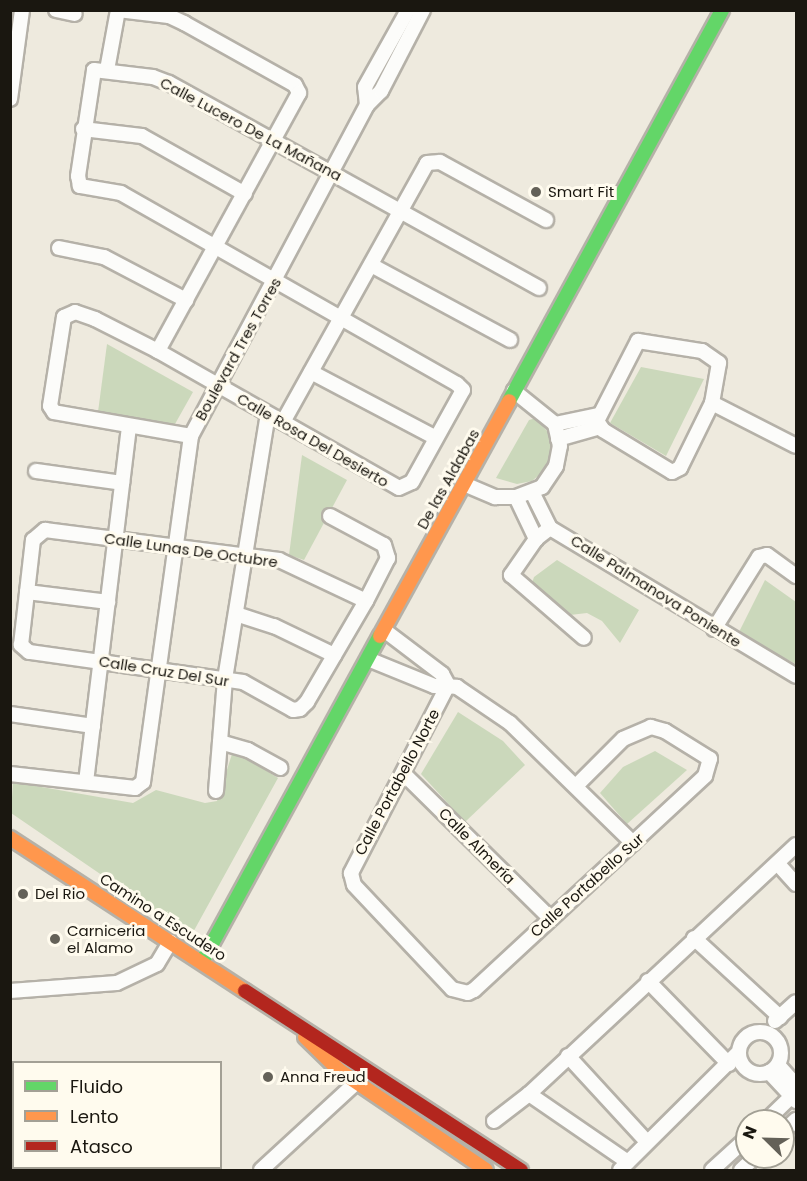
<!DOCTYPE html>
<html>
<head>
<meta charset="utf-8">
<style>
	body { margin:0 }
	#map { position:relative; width:807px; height:1181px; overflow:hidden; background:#eeeade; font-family:Poppins,sans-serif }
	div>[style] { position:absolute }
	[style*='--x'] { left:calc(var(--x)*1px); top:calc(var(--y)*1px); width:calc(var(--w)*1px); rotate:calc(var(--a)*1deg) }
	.green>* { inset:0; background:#cbd8bb }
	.roads { filter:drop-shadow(2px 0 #b5b1a8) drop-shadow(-2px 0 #b5b1a8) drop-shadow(0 2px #b5b1a8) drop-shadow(0 -2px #b5b1a8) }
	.street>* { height:14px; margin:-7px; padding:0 7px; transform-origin:7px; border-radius:7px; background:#fcfcfa }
	.street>.ring { margin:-7px; padding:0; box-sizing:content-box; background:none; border:14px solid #fcfcfa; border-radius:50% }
	.fast>* { height:14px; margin:-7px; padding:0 7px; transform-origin:7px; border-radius:7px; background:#63d668 }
	.slow>* { height:14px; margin:-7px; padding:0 7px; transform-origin:7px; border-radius:7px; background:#ff974d }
	.jam>* { height:14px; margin:-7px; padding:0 7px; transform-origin:7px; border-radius:7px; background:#b3261e }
	.dots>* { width:16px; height:16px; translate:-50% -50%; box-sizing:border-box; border:3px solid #fffbee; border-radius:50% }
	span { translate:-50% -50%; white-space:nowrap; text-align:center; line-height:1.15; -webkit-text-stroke:6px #fffbee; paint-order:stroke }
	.street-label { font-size:15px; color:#1a1710 }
	.poi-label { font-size:15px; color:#1a1710 }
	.left { translate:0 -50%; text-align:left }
	.frame { position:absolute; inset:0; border:12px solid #1a1710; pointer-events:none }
	.legend { position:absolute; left:12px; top:1061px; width:210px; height:108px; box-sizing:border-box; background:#fffbee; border:2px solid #a3a095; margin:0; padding:8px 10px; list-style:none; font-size:18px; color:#1a1710 }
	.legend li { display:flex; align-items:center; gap:12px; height:30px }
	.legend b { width:30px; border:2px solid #a3a095 }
	.north { position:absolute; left:735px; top:1109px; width:60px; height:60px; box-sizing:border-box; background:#fffbee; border:2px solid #a3a095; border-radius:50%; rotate:293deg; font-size:16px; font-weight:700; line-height:24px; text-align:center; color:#1a1710 }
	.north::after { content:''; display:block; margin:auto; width:21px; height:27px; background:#646158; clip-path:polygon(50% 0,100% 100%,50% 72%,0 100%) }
</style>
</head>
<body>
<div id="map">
	<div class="green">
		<i style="clip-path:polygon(107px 344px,193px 392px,175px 424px,98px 412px)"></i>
		<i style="clip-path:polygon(641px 367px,704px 379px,666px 456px,610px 423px)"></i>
		<i style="clip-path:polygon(536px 418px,552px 437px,551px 457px,546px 469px,532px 481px,517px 484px,496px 478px,529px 420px)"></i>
		<i style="clip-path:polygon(302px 455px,347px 480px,304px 560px,289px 555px)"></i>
		<i style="clip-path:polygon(557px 560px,639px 610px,620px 643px,602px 621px,587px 613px,570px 615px,532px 583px,534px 577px)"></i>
		<i style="clip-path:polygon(765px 580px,796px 602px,796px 664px,738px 634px)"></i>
		<i style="clip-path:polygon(458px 712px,503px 741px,525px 765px,465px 822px,421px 774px)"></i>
		<i style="clip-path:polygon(655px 751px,687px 770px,627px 824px,600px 793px,623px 767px)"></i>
		<i style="clip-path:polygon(232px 754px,245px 757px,278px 778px,191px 936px,11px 813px,13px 782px,133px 803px,156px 790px,205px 803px,217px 801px)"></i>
	</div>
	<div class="roads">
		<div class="street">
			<i style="--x:56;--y:10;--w:19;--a:12"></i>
			<i style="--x:118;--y:10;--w:51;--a:6.7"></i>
			<i style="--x:169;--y:16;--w:17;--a:25"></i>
			<i style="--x:184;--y:23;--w:127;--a:29.2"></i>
			<i style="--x:295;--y:85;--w:9;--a:63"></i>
			<i style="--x:299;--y:93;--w:294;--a:118.7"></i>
			<i style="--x:107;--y:70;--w:61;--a:-79.6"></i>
			<i style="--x:10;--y:99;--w:90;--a:-82.3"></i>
			<i style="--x:367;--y:105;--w:18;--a:-96"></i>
			<i style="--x:365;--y:87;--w:88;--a:-60.8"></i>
			<i style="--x:83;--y:129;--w:59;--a:6.8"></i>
			<i style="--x:142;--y:136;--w:118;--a:29.4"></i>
			<i style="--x:59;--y:248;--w:46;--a:11.3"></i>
			<i style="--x:104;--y:257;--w:93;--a:27.7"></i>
			<i style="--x:371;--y:265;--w:158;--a:28.3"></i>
			<i style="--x:638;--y:341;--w:65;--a:8.9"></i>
			<i style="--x:702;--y:351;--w:21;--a:35"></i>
			<i style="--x:719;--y:363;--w:41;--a:99.9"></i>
			<i style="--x:712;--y:403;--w:72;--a:116.2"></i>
			<i style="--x:680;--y:468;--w:9;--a:153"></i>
			<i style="--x:672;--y:472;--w:81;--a:-148.7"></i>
			<i style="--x:603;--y:430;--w:11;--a:-124"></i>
			<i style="--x:597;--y:421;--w:90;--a:-62.9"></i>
			<i style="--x:311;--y:372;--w:141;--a:27.8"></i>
			<i style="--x:712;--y:403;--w:94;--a:27.1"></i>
			<i style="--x:283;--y:422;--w:296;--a:-60.9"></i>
			<i style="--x:427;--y:163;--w:13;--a:-4"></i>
			<i style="--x:440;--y:162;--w:121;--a:28.7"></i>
			<i style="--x:555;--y:424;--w:45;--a:-11.6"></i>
			<i style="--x:191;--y:436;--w:139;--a:-170.1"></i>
			<i style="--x:54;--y:412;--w:7;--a:-124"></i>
			<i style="--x:50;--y:406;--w:90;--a:-81.1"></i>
			<i style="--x:64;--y:317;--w:12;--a:-24"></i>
			<i style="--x:75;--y:312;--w:21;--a:19"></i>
			<i style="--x:95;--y:319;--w:71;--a:26.9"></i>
			<i style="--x:158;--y:351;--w:277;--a:29.6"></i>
			<i style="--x:399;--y:488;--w:14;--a:-25"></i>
			<i style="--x:412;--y:482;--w:105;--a:-61"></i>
			<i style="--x:463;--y:390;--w:8;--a:-135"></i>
			<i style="--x:457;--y:384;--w:386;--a:-150.4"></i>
			<i style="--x:121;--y:193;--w:42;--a:-170.3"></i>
			<i style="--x:80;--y:186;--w:10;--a:-101"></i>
			<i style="--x:78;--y:176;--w:107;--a:-81.4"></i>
			<i style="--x:94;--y:70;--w:59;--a:6.8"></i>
			<i style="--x:153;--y:77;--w:17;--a:21"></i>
			<i style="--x:169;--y:83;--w:423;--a:29"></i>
			<i style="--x:558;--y:439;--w:44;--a:-15.9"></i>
			<i style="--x:36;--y:471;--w:87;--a:7.9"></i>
			<i style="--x:464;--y:484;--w:34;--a:23"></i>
			<i style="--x:495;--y:497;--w:21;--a:0"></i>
			<i style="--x:516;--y:497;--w:28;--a:-21"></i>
			<i style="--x:542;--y:487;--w:25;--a:-56"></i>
			<i style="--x:556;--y:466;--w:20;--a:-79"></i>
			<i style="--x:560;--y:446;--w:23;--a:-103"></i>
			<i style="--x:555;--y:424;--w:53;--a:-141.2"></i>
			<i style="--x:532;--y:492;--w:40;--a:63.4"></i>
			<i style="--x:550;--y:528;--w:287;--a:31"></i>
			<i style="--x:516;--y:497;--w:47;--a:64.5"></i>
			<i style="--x:330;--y:516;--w:61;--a:28.2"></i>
			<i style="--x:384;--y:545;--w:14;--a:73"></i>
			<i style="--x:388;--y:558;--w:48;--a:117.1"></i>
			<i style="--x:366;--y:601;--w:117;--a:120.3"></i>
			<i style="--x:307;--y:702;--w:10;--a:135"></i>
			<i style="--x:300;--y:709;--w:7;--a:172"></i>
			<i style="--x:293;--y:710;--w:57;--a:-150.8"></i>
			<i style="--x:243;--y:682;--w:216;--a:-172"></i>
			<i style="--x:29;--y:652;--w:11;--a:-139"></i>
			<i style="--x:21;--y:645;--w:106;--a:-83.5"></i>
			<i style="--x:33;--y:540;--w:16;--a:-40"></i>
			<i style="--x:45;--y:530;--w:236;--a:7.3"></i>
			<i style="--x:279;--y:560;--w:96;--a:25.2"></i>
			<i style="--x:550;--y:528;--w:18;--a:142"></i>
			<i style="--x:536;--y:539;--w:44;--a:124.8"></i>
			<i style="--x:511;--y:575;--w:96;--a:40.8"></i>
			<i style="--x:27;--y:592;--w:82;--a:7"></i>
			<i style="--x:236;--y:614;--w:40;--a:18"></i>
			<i style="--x:274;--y:626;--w:67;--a:25.8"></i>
			<i style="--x:714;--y:629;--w:85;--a:-58"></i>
			<i style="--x:759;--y:557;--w:8;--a:-14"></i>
			<i style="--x:767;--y:555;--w:36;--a:36"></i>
			<i style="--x:384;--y:630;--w:73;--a:37.2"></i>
			<i style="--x:442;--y:674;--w:13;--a:61"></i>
			<i style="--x:368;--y:659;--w:71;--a:22.2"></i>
			<i style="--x:434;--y:686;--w:23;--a:2"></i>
			<i style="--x:457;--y:687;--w:64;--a:34.2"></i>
			<i style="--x:510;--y:723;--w:172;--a:44.3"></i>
			<i style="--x:448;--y:685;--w:212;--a:117.3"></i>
			<i style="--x:351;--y:873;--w:12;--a:76"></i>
			<i style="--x:354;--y:885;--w:143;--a:46.7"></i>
			<i style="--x:452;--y:989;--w:16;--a:14"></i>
			<i style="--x:468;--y:993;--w:7;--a:-27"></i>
			<i style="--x:474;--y:990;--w:315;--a:-42.8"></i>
			<i style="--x:705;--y:776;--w:18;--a:-74"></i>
			<i style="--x:710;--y:759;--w:53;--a:-148.1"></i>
			<i style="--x:665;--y:731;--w:15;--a:-164"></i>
			<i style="--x:651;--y:727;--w:30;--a:157"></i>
			<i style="--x:623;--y:739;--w:66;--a:135"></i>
			<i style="--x:10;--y:714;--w:84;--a:8.2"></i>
			<i style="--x:220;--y:742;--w:29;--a:16"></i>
			<i style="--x:248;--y:750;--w:37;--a:29"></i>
			<i style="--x:10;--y:774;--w:126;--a:6.4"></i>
			<i style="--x:135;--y:788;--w:10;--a:-37"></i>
			<i style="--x:143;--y:782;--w:349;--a:-82.1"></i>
			<i style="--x:191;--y:436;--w:375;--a:-62"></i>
			<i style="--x:367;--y:105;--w:20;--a:-45"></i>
			<i style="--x:381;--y:91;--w:91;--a:-62.6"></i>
			<i style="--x:405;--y:775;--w:204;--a:44.6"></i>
			<i style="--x:86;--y:782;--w:358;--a:-83.1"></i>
			<i style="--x:216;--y:791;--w:112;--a:-85.4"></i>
			<i style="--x:225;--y:679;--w:268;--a:-80.8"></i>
			<i style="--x:778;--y:864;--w:27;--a:48"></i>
			<i style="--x:694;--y:938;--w:117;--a:42.6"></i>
			<i style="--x:648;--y:981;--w:116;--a:45.7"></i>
			<i style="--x:10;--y:991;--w:107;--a:-4.3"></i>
			<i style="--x:117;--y:983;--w:44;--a:-25.4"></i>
			<i style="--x:157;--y:964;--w:26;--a:-59"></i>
			<i style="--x:775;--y:1021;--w:28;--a:-42"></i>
			<i class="ring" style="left:739px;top:1032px;width:28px;height:28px"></i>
			<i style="--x:568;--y:1056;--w:117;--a:47.4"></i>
			<i style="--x:778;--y:1065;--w:27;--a:48"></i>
			<i style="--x:769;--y:1072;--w:40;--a:47"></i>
			<i style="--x:529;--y:1094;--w:120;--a:34.5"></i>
			<i style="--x:494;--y:1121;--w:44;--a:-37.6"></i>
			<i style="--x:529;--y:1094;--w:365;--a:-43"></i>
			<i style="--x:766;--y:1121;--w:42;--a:-44"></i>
			<i style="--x:783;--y:1132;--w:18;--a:-43"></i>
			<i style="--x:261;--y:1170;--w:137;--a:-42.6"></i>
			<i style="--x:620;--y:1170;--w:165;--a:-44.8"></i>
			<i style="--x:712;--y:1170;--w:47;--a:-42.4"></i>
			<i style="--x:741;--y:1170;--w:19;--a:-43"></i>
		</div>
		<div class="fast">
			<i style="--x:509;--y:401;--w:445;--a:-61.4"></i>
			<i style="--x:202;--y:962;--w:371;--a:-61.4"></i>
		</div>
		<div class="slow">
			<i style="--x:380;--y:636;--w:268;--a:-61.2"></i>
			<i style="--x:10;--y:838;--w:280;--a:33.1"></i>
			<i style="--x:305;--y:1037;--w:49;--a:44.2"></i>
			<i style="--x:340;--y:1071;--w:176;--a:34.1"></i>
		</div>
		<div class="jam">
			<i style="--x:245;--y:991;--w:329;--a:33"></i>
		</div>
	</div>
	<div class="dots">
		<i style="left:536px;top:192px;background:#646158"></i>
		<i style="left:23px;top:894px;background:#646158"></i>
		<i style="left:55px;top:939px;background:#646158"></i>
		<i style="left:268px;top:1077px;background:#646158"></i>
	</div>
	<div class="street-label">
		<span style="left:251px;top:129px;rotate:28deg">Calle Lucero De La Mañana</span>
		<span style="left:238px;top:349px;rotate:-61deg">Boulevard Tres Torres</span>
		<span style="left:313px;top:440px;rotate:30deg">Calle Rosa Del Desierto</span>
		<span style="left:448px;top:479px;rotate:-61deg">De las Aldabas</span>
		<span style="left:191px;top:550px;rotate:8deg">Calle Lunas De Octubre</span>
		<span style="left:656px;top:591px;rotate:32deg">Calle Palmanova Poniente</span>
		<span style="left:164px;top:671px;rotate:9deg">Calle Cruz Del Sur</span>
		<span style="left:397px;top:782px;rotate:-62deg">Calle Portabello Norte</span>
		<span style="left:477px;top:846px;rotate:45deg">Calle Almería</span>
		<span style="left:587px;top:885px;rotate:-42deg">Calle Portabello Sur</span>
		<span style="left:163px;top:917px;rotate:33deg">Camino a Escudero</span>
	</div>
	<div class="poi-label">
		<span class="left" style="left:548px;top:192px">Smart Fit</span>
		<span class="left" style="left:35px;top:894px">Del Rio</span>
		<span class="left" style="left:67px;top:939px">Carniceria<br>el Alamo</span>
		<span class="left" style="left:280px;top:1077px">Anna Freud</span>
	</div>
	<div class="frame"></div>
	<ul class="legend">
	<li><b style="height:8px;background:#63d668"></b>Fluido</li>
	<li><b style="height:8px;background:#ff974d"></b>Lento</li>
	<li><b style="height:8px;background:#b3261e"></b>Atasco</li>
	</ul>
	<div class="north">N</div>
</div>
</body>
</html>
